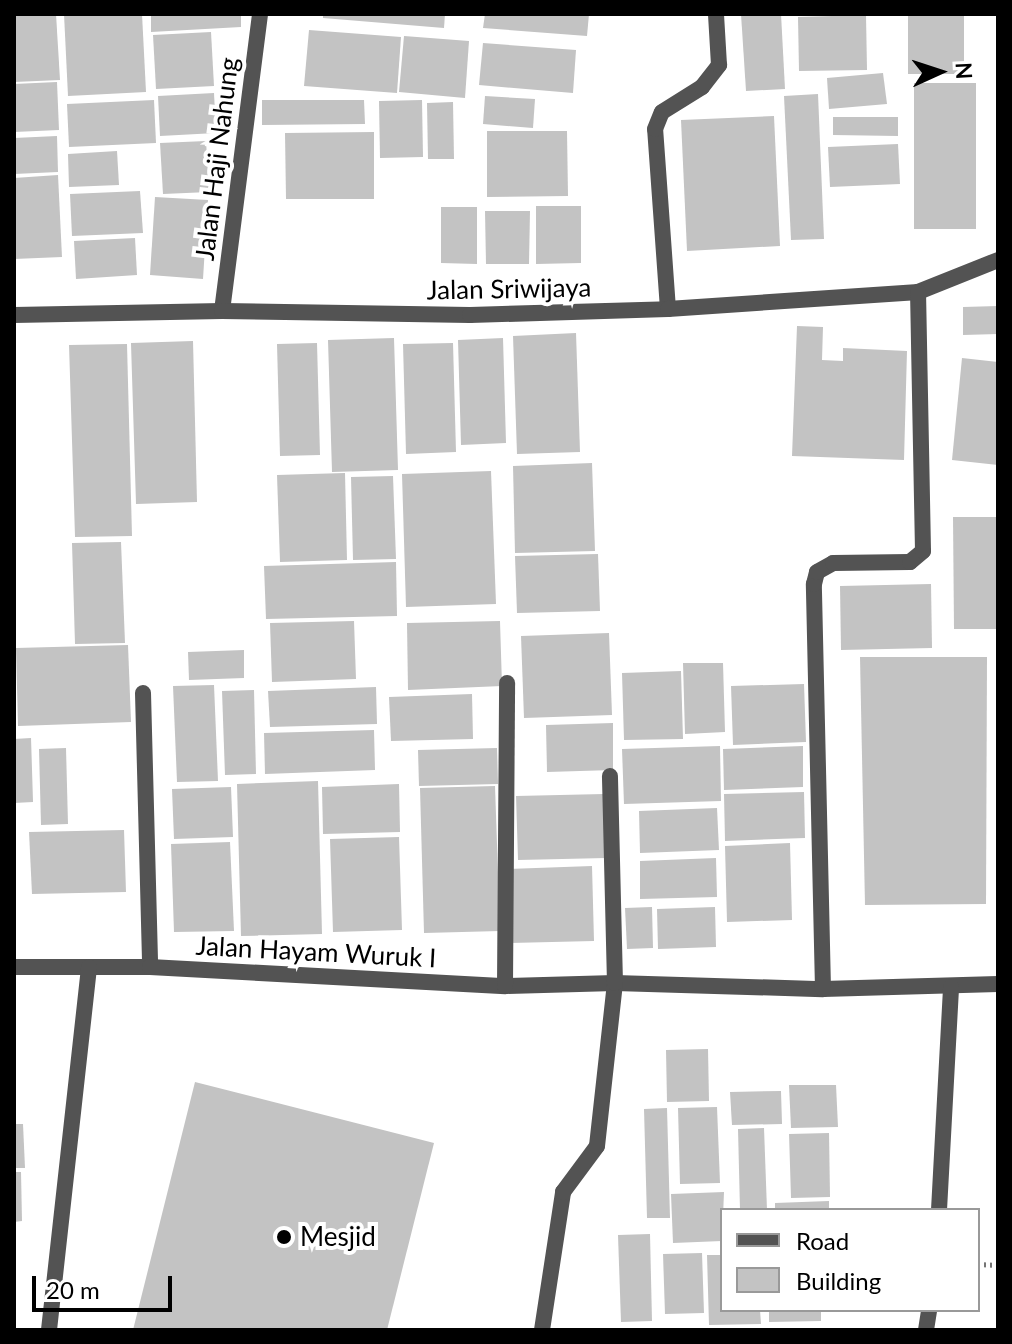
<!DOCTYPE html>
<html>
<head>
<meta charset="utf-8">
<style>
	body { margin:0 }
	#map { position:relative; width:1012px; height:1344px; overflow:hidden; background:#fff; font-family:Lato,sans-serif }
	div>[style] { position:absolute }
	[style*='--x'] { left:calc(var(--x)*1px); top:calc(var(--y)*1px); width:calc(var(--w)*1px); rotate:calc(var(--a)*1deg) }
	.building>* { inset:0; background:#c3c3c3 }
	.path>* { height:5px; margin-top:-2.5px; transform-origin:0; background:repeating-linear-gradient(90deg,#757575 0 2px,transparent 0 6px) }
	.street>* { height:16px; margin:-8px; padding:0 8px; transform-origin:8px; border-radius:8px; background:#535353 }
	.dots>* { width:22px; height:22px; translate:-50% -50%; box-sizing:border-box; border:4px solid #fff; border-radius:50% }
	span { translate:-50% -50%; white-space:nowrap; text-align:center; line-height:1.15; -webkit-text-stroke:8px #fff; paint-order:stroke }
	.street-label { font-size:26px; color:#000 }
	.poi-label { font-size:26px; color:#000 }
	.left { translate:0 -50%; text-align:left }
	.frame { position:absolute; inset:0; border:16px solid #000; pointer-events:none }
	.legend { position:absolute; left:720px; top:1208px; width:260px; height:104px; box-sizing:border-box; background:#fff; border:2px solid #999; margin:0; padding:10px 14px; list-style:none; font-size:24px; color:#000 }
	.legend li { display:flex; align-items:center; gap:16px; height:40px }
	.legend b { width:40px; border:2px solid #999 }
	.north { position:absolute; left:900px; top:32px; width:80px; height:80px; -webkit-text-stroke:6px #fff; paint-order:stroke; rotate:87deg; font-size:22px; font-weight:700; line-height:32px; text-align:center; color:#000 }
	.north::after { content:''; display:block; margin:auto; width:28px; height:36px; background:#000; clip-path:polygon(50% 0,100% 100%,50% 72%,0 100%) }
	.scale { position:absolute; left:32px; top:1276px; width:140px; height:36px; box-sizing:border-box; border:4px solid #000; border-top:0; padding-left:10px; font-size:24px; line-height:28px; white-space:nowrap; color:#000; -webkit-text-stroke:6px #fff; paint-order:stroke }
</style>
</head>
<body>
<div id="map">
	<div class="building">
		<i style="clip-path:polygon(14px 14px,56px 14px,60px 80px,14px 82px)"></i>
		<i style="clip-path:polygon(64px 14px,142px 14px,146px 92px,68px 96px)"></i>
		<i style="clip-path:polygon(151px 14px,241px 14px,241px 27px,151px 32px)"></i>
		<i style="clip-path:polygon(323px 14px,445px 14px,444px 28px,323px 18px)"></i>
		<i style="clip-path:polygon(485px 14px,589px 14px,587px 36px,483px 28px)"></i>
		<i style="clip-path:polygon(741px 14px,781px 14px,785px 89px,746px 91px)"></i>
		<i style="clip-path:polygon(908px 14px,964px 14px,964px 74px,908px 74px)"></i>
		<i style="clip-path:polygon(866px 15px,867px 70px,799px 71px,798px 17px)"></i>
		<i style="clip-path:polygon(309px 30px,401px 37px,397px 93px,304px 86px)"></i>
		<i style="clip-path:polygon(211px 32px,214px 86px,156px 89px,153px 35px)"></i>
		<i style="clip-path:polygon(404px 36px,469px 41px,465px 98px,399px 92px)"></i>
		<i style="clip-path:polygon(483px 43px,576px 50px,573px 93px,479px 85px)"></i>
		<i style="clip-path:polygon(883px 73px,887px 104px,829px 109px,827px 78px)"></i>
		<i style="clip-path:polygon(57px 82px,59px 130px,14px 132px,14px 84px)"></i>
		<i style="clip-path:polygon(914px 83px,976px 83px,976px 229px,914px 229px)"></i>
		<i style="clip-path:polygon(214px 93px,216px 133px,160px 136px,158px 96px)"></i>
		<i style="clip-path:polygon(818px 94px,824px 239px,791px 240px,784px 96px)"></i>
		<i style="clip-path:polygon(485px 96px,535px 99px,533px 128px,483px 124px)"></i>
		<i style="clip-path:polygon(154px 100px,156px 143px,69px 147px,67px 104px)"></i>
		<i style="clip-path:polygon(262px 100px,364px 100px,365px 124px,262px 125px)"></i>
		<i style="clip-path:polygon(422px 100px,423px 157px,380px 158px,379px 101px)"></i>
		<i style="clip-path:polygon(453px 102px,454px 159px,428px 159px,427px 103px)"></i>
		<i style="clip-path:polygon(774px 116px,780px 246px,687px 251px,681px 120px)"></i>
		<i style="clip-path:polygon(833px 117px,898px 117px,898px 136px,833px 135px)"></i>
		<i style="clip-path:polygon(487px 131px,567px 131px,568px 196px,487px 197px)"></i>
		<i style="clip-path:polygon(374px 132px,374px 199px,286px 199px,285px 133px)"></i>
		<i style="clip-path:polygon(57px 136px,58px 172px,14px 174px,14px 138px)"></i>
		<i style="clip-path:polygon(206px 141px,209px 192px,163px 194px,160px 143px)"></i>
		<i style="clip-path:polygon(898px 144px,900px 184px,830px 187px,828px 147px)"></i>
		<i style="clip-path:polygon(117px 151px,119px 185px,69px 187px,68px 154px)"></i>
		<i style="clip-path:polygon(58px 175px,62px 257px,14px 259px,14px 178px)"></i>
		<i style="clip-path:polygon(140px 191px,143px 233px,72px 236px,70px 194px)"></i>
		<i style="clip-path:polygon(155px 197px,208px 200px,203px 279px,150px 275px)"></i>
		<i style="clip-path:polygon(536px 206px,581px 206px,581px 263px,536px 264px)"></i>
		<i style="clip-path:polygon(441px 207px,477px 207px,477px 264px,441px 263px)"></i>
		<i style="clip-path:polygon(485px 211px,530px 211px,529px 264px,486px 264px)"></i>
		<i style="clip-path:polygon(135px 238px,137px 275px,76px 279px,74px 241px)"></i>
		<i style="clip-path:polygon(998px 306px,998px 334px,963px 335px,963px 307px)"></i>
		<i style="clip-path:polygon(797px 326px,823px 327px,822px 360px,843px 361px,843px 348px,907px 351px,904px 460px,792px 456px)"></i>
		<i style="clip-path:polygon(576px 333px,580px 452px,517px 454px,513px 336px)"></i>
		<i style="clip-path:polygon(394px 338px,398px 470px,332px 472px,328px 340px)"></i>
		<i style="clip-path:polygon(503px 338px,506px 443px,461px 445px,458px 340px)"></i>
		<i style="clip-path:polygon(193px 341px,197px 502px,136px 504px,131px 343px)"></i>
		<i style="clip-path:polygon(317px 343px,320px 455px,280px 456px,277px 344px)"></i>
		<i style="clip-path:polygon(453px 343px,456px 452px,406px 454px,403px 344px)"></i>
		<i style="clip-path:polygon(127px 344px,132px 536px,75px 537px,69px 345px)"></i>
		<i style="clip-path:polygon(962px 358px,998px 362px,998px 465px,952px 460px)"></i>
		<i style="clip-path:polygon(592px 463px,595px 551px,515px 553px,513px 466px)"></i>
		<i style="clip-path:polygon(491px 471px,496px 604px,406px 607px,402px 474px)"></i>
		<i style="clip-path:polygon(345px 473px,347px 560px,280px 562px,277px 475px)"></i>
		<i style="clip-path:polygon(393px 476px,396px 559px,353px 560px,351px 477px)"></i>
		<i style="clip-path:polygon(953px 517px,998px 517px,998px 629px,954px 629px)"></i>
		<i style="clip-path:polygon(121px 542px,125px 643px,75px 644px,72px 543px)"></i>
		<i style="clip-path:polygon(598px 554px,600px 611px,517px 613px,515px 556px)"></i>
		<i style="clip-path:polygon(396px 562px,397px 616px,266px 619px,264px 566px)"></i>
		<i style="clip-path:polygon(931px 584px,932px 648px,841px 650px,840px 586px)"></i>
		<i style="clip-path:polygon(354px 621px,356px 679px,272px 682px,270px 623px)"></i>
		<i style="clip-path:polygon(500px 621px,502px 686px,408px 690px,407px 623px)"></i>
		<i style="clip-path:polygon(609px 633px,612px 715px,524px 718px,521px 636px)"></i>
		<i style="clip-path:polygon(128px 645px,131px 722px,18px 726px,16px 648px)"></i>
		<i style="clip-path:polygon(244px 650px,244px 678px,189px 680px,188px 652px)"></i>
		<i style="clip-path:polygon(860px 657px,987px 657px,986px 904px,865px 905px)"></i>
		<i style="clip-path:polygon(683px 663px,723px 663px,725px 732px,685px 734px)"></i>
		<i style="clip-path:polygon(681px 671px,683px 739px,624px 740px,622px 673px)"></i>
		<i style="clip-path:polygon(804px 684px,806px 742px,733px 745px,731px 686px)"></i>
		<i style="clip-path:polygon(214px 685px,218px 781px,177px 782px,173px 686px)"></i>
		<i style="clip-path:polygon(376px 687px,377px 724px,270px 727px,268px 691px)"></i>
		<i style="clip-path:polygon(254px 690px,256px 774px,225px 775px,222px 691px)"></i>
		<i style="clip-path:polygon(472px 694px,473px 739px,391px 741px,389px 697px)"></i>
		<i style="clip-path:polygon(613px 723px,613px 770px,547px 772px,546px 725px)"></i>
		<i style="clip-path:polygon(374px 730px,375px 770px,265px 774px,264px 733px)"></i>
		<i style="clip-path:polygon(31px 738px,33px 802px,14px 803px,14px 739px)"></i>
		<i style="clip-path:polygon(720px 746px,721px 801px,624px 804px,622px 749px)"></i>
		<i style="clip-path:polygon(803px 746px,803px 787px,724px 790px,723px 749px)"></i>
		<i style="clip-path:polygon(66px 748px,68px 824px,41px 825px,39px 749px)"></i>
		<i style="clip-path:polygon(497px 748px,498px 784px,419px 786px,418px 750px)"></i>
		<i style="clip-path:polygon(318px 781px,322px 934px,241px 936px,237px 784px)"></i>
		<i style="clip-path:polygon(399px 784px,400px 832px,323px 834px,322px 787px)"></i>
		<i style="clip-path:polygon(495px 786px,500px 931px,424px 933px,420px 788px)"></i>
		<i style="clip-path:polygon(231px 787px,233px 837px,174px 839px,172px 789px)"></i>
		<i style="clip-path:polygon(804px 792px,805px 838px,725px 841px,724px 794px)"></i>
		<i style="clip-path:polygon(604px 794px,606px 858px,518px 860px,516px 796px)"></i>
		<i style="clip-path:polygon(717px 808px,719px 850px,640px 853px,639px 811px)"></i>
		<i style="clip-path:polygon(124px 830px,126px 892px,32px 894px,29px 832px)"></i>
		<i style="clip-path:polygon(399px 837px,402px 930px,333px 932px,330px 839px)"></i>
		<i style="clip-path:polygon(230px 842px,234px 931px,174px 932px,171px 844px)"></i>
		<i style="clip-path:polygon(790px 843px,792px 920px,727px 922px,725px 846px)"></i>
		<i style="clip-path:polygon(716px 858px,717px 897px,640px 899px,640px 861px)"></i>
		<i style="clip-path:polygon(592px 866px,594px 941px,510px 943px,507px 869px)"></i>
		<i style="clip-path:polygon(652px 907px,653px 948px,627px 949px,625px 908px)"></i>
		<i style="clip-path:polygon(715px 907px,716px 947px,658px 949px,657px 909px)"></i>
		<i style="clip-path:polygon(708px 1049px,709px 1101px,667px 1102px,666px 1050px)"></i>
		<i style="clip-path:polygon(195px 1082px,434px 1143px,387px 1330px,133px 1330px)"></i>
		<i style="clip-path:polygon(789px 1085px,836px 1085px,838px 1127px,791px 1128px)"></i>
		<i style="clip-path:polygon(781px 1091px,782px 1124px,732px 1125px,730px 1092px)"></i>
		<i style="clip-path:polygon(717px 1107px,720px 1183px,680px 1184px,678px 1108px)"></i>
		<i style="clip-path:polygon(667px 1108px,670px 1218px,647px 1218px,644px 1109px)"></i>
		<i style="clip-path:polygon(14px 1124px,23px 1124px,25px 1168px,14px 1168px)"></i>
		<i style="clip-path:polygon(764px 1128px,767px 1210px,740px 1210px,738px 1129px)"></i>
		<i style="clip-path:polygon(829px 1133px,830px 1197px,791px 1198px,789px 1134px)"></i>
		<i style="clip-path:polygon(14px 1172px,21px 1172px,22px 1221px,14px 1222px)"></i>
		<i style="clip-path:polygon(724px 1192px,722px 1241px,673px 1243px,671px 1194px)"></i>
		<i style="clip-path:polygon(829px 1201px,829px 1210px,775px 1210px,775px 1203px)"></i>
		<i style="clip-path:polygon(650px 1234px,652px 1321px,621px 1322px,618px 1235px)"></i>
		<i style="clip-path:polygon(702px 1253px,704px 1313px,665px 1314px,663px 1254px)"></i>
		<i style="clip-path:polygon(707px 1255px,722px 1255px,722px 1310px,760px 1310px,761px 1324px,709px 1325px)"></i>
		<i style="clip-path:polygon(769px 1310px,821px 1310px,821px 1321px,769px 1322px)"></i>
	</div>
	<div class="path">
		<i style="--x:978;--y:1264;--w:20;--a:3"></i>
	</div>
	<div class="street">
		<i style="--x:668;--y:309;--w:180;--a:-94.1"></i>
		<i style="--x:655;--y:129;--w:18;--a:-68"></i>
		<i style="--x:662;--y:112;--w:47;--a:-32"></i>
		<i style="--x:702;--y:87;--w:28;--a:-52"></i>
		<i style="--x:719;--y:65;--w:51;--a:-93.4"></i>
		<i style="--x:222;--y:311;--w:299;--a:-82.7"></i>
		<i style="--x:14;--y:315;--w:208;--a:-1.1"></i>
		<i style="--x:222;--y:311;--w:248;--a:0.9"></i>
		<i style="--x:470;--y:315;--w:198;--a:-1.7"></i>
		<i style="--x:668;--y:309;--w:251;--a:-3.9"></i>
		<i style="--x:918;--y:292;--w:86;--a:-21.8"></i>
		<i style="--x:143;--y:693;--w:274;--a:88.5"></i>
		<i style="--x:14;--y:967;--w:136;--a:0"></i>
		<i style="--x:150;--y:967;--w:356;--a:3.1"></i>
		<i style="--x:505;--y:986;--w:110;--a:-1.6"></i>
		<i style="--x:615;--y:983;--w:208;--a:1.7"></i>
		<i style="--x:823;--y:989;--w:175;--a:-1.6"></i>
		<i style="--x:505;--y:986;--w:303;--a:-89.6"></i>
		<i style="--x:823;--y:989;--w:405;--a:-91.3"></i>
		<i style="--x:814;--y:584;--w:12;--a:-76"></i>
		<i style="--x:817;--y:572;--w:18;--a:-29"></i>
		<i style="--x:833;--y:563;--w:77;--a:-0.7"></i>
		<i style="--x:910;--y:562;--w:17;--a:-40"></i>
		<i style="--x:923;--y:551;--w:259;--a:-91.1"></i>
		<i style="--x:939;--y:1210;--w:223;--a:-86.9"></i>
		<i style="--x:49;--y:1330;--w:365;--a:-83.7"></i>
		<i style="--x:542;--y:1330;--w:140;--a:-81.3"></i>
		<i style="--x:563;--y:1192;--w:57;--a:-53.5"></i>
		<i style="--x:597;--y:1146;--w:164;--a:-83.7"></i>
		<i style="--x:615;--y:983;--w:207;--a:-91.4"></i>
		<i style="--x:926;--y:1330;--w:20;--a:-81"></i>
	</div>
	<div class="dots">
		<i style="left:284px;top:1237px;background:#000"></i>
	</div>
	<div class="street-label">
		<span style="left:217px;top:159px;rotate:-83deg">Jalan Haji Nahung</span>
		<span style="left:509px;top:289px;rotate:-1deg">Jalan Sriwijaya</span>
		<span style="left:316px;top:952px;rotate:3deg">Jalan Hayam Wuruk I</span>
	</div>
	<div class="poi-label">
		<span class="left" style="left:300px;top:1237px">Mesjid</span>
	</div>
	<div class="frame"></div>
	<ul class="legend">
	<li><b style="height:10px;background:#535353"></b>Road</li>
	<li><b style="height:22px;background:#c3c3c3"></b>Building</li>
	</ul>
	<div class="north">N</div>
	<div class="scale">20 m</div>
</div>
</body>
</html>
